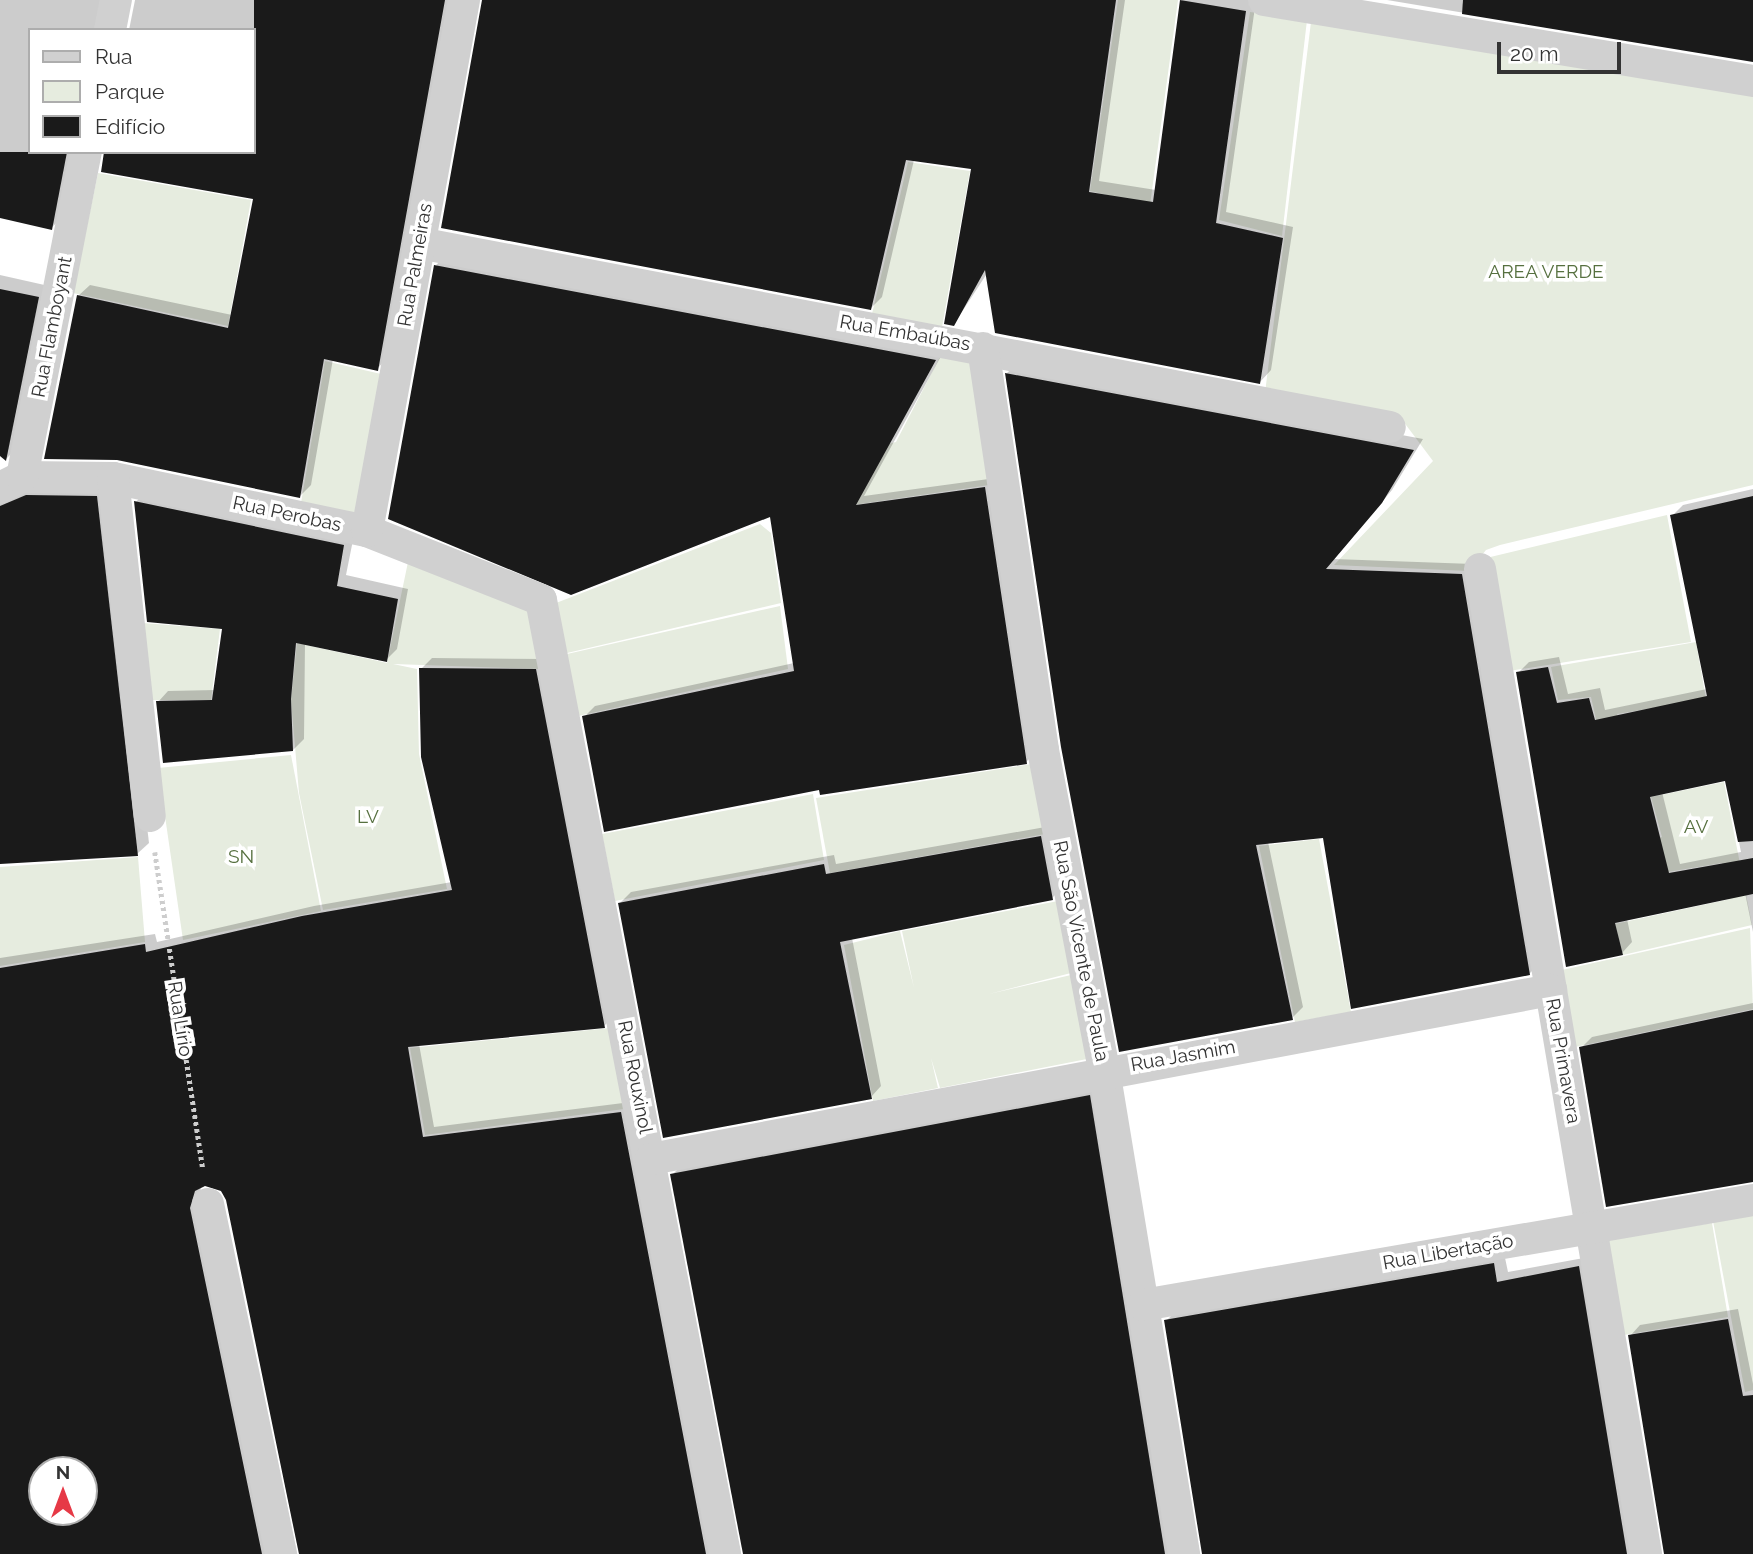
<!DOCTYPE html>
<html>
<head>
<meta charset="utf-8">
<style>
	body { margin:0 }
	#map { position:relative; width:1753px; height:1554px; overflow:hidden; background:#fff; font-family:Raleway,sans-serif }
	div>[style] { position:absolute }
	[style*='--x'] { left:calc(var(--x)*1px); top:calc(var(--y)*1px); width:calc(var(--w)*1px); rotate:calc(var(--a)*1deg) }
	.green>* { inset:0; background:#e6ecdf }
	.shadow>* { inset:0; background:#0003 }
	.building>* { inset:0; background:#1a1a1a }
	.path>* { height:4.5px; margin-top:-2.25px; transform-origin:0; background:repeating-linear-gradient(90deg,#cdcdcd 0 3.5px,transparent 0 7px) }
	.street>* { height:32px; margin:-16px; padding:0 16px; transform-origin:16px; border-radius:16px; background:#d0d0d0 }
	span { translate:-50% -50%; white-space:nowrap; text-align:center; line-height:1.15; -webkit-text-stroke:7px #fff; paint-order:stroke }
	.street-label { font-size:19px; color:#333 }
	.park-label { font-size:19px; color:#56703f }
	.legend { position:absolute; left:28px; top:28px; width:228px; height:126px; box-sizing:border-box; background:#fff; border:2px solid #adadad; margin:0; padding:9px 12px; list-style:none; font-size:21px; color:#333 }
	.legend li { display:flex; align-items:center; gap:14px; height:35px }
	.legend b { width:35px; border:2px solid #adadad }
	.north { position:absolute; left:28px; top:1456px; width:70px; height:70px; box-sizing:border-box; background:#fff; border:2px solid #adadad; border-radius:50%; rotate:0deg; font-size:19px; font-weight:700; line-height:28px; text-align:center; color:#333 }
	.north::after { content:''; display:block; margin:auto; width:24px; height:32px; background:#e63946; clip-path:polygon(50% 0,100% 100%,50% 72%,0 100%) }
	.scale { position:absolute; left:1497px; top:42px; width:124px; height:32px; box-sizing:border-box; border:4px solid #333; border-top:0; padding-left:9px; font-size:21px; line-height:24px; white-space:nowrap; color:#333; -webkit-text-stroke:5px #fff; paint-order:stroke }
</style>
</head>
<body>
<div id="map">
	<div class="green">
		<i style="clip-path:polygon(1118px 0,1178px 0,1150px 205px,1090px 191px)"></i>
		<i style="clip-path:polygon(1250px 12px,1307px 20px,1282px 236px,1219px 220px)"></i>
		<i style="clip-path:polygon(1311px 22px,1753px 96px,1753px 485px,1500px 545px,1486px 550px,1469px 571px,1334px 565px,1433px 461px,1403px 421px,1265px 393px)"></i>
		<i style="clip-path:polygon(908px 162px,970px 171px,942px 327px,872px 314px)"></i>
		<i style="clip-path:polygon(98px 173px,251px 200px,228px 326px,73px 293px)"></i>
		<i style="clip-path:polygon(941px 355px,970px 360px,989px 485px,764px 518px,756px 477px,896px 442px)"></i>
		<i style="clip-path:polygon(325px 361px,381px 374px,357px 515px,301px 503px)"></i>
		<i style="clip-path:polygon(1667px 515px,1691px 642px,1503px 672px,1482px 559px)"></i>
		<i style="clip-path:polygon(760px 524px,771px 533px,781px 603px,567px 653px,556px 603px)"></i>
		<i style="clip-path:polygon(408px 562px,530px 610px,541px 669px,393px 664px,417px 669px,419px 754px,447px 889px,323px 910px,299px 793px,291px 700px,297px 643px,387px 663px)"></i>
		<i style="clip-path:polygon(780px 606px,788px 669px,578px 716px,567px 654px)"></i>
		<i style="clip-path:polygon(143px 623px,220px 629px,211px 700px,151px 700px)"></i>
		<i style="clip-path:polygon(1696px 642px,1706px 699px,1617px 714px,1621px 733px,1600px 737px,1591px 697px,1558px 700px,1551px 667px)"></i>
		<i style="clip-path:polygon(291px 755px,321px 911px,183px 940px,158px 768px)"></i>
		<i style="clip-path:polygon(1032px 764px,1045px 834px,830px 873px,816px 798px)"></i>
		<i style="clip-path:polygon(1724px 782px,1752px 925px,1623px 955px,1615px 924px,1730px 899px,1722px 863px,1661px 873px,1653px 840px,1662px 837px,1651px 797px)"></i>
		<i style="clip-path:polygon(813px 794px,824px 860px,615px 901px,602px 834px)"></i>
		<i style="clip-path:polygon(1319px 839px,1351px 1012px,1295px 1022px,1259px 846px)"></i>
		<i style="clip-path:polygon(138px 857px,145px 942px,0 966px,0 867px)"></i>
		<i style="clip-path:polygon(1058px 901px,1071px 973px,989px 994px,1071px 975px,1087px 1059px,940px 1088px,931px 1058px,938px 1088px,873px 1101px,844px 945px,900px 931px,914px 988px,902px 931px)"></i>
		<i style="clip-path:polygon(1750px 928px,1753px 1009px,1575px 1047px,1562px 970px)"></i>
		<i style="clip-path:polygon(610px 1028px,624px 1109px,425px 1135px,410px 1048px)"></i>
		<i style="clip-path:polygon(1753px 1215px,1753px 1390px,1745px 1392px,1713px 1221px)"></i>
		<i style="clip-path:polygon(1712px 1223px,1728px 1317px,1624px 1335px,1608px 1239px)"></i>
	</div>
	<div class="shadow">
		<i style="clip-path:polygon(0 0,105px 0,108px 30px,30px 30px,30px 152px,75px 152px,63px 217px,51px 228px,0 216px)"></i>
		<i style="clip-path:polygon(135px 0,454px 0,388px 357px,377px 369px,333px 359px,311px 485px,300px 496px,78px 296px,90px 285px,232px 315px,255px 197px,254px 30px,129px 30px)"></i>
		<i style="clip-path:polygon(483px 0,1125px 0,1099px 181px,1156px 190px,1182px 0,1256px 0,1226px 212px,1293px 227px,1271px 370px,1260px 382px,988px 272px,954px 324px,973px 168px,914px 160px,882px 297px,871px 308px)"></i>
		<i style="clip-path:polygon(1387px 0,1753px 0,1753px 61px)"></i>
		<i style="clip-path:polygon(447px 255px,945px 349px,864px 496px,996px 478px,1037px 751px,1026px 762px,821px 788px,584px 717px,595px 706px,794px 663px,771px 515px,436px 265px)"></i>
		<i style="clip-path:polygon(0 275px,49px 286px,17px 448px,6px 459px,0 453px)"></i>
		<i style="clip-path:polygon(1018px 363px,1423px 439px,1392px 490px,1334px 559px,1473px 564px,1540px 963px,1529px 974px,1325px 836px,1268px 842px,1303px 1007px,1292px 1018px,1007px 373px)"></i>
		<i style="clip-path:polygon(39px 485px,107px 486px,149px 843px,137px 854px,0 863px,0 503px)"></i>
		<i style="clip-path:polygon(evenodd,1753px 489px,1753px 932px,1745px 893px,1627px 919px,1632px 942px,1622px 953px,1518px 673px,1529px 662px,1559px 657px,1568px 694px,1600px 688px,1605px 710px,1707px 689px,1672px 516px,1683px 505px,1753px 489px,1726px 779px,1741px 852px,1680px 864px,1662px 792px,1726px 779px)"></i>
		<i style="clip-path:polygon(146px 491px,354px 535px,346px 575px,408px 589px,397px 649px,386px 660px,305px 643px,304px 739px,293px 750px,158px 702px,168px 691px,215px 690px,224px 627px,136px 502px)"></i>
		<i style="clip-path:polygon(evenodd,432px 658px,546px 659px,615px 1015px,604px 1026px,419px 1044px,434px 1127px,631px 1102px,724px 1554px,299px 1554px,228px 1199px,215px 1185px,201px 1186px,200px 1196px,280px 1554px,0 1554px,0 958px,155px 934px,157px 942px,314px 906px,452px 882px,421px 669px,432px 658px,42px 1470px,84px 1470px,84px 1512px,42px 1512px,42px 1470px)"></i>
		<i style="clip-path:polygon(1051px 826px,1063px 887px,1052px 898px,852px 938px,881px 1086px,871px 1097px,620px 903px,631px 892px,834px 855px,836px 864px)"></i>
		<i style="clip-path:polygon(1753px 1003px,1753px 1181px,1581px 1048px,1592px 1037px)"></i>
		<i style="clip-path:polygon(1100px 1086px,1183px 1554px,744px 1554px,672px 1175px,683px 1164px)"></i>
		<i style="clip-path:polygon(1504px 1253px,1508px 1272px,1589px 1257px,1645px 1554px,1203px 1554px,1166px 1321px,1177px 1310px)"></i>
		<i style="clip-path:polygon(1738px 1309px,1753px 1384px,1753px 1554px,1665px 1554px,1630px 1336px,1640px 1325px)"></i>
	</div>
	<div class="building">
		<i style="clip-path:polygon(254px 0,445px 0,378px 371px,324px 359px,300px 498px,117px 460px,44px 459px,77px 295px,228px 328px,253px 199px,101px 172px,104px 152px,254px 152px)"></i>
		<i style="clip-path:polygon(482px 0,1116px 0,1089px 192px,1153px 202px,1180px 0,1246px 11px,1216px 223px,1283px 238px,1260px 384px,995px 333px,985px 270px,954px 326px,944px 324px,971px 169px,906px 160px,871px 310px,441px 228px)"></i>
		<i style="clip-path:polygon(1463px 0,1753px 0,1753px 62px,1462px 14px)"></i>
		<i style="clip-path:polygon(0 152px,67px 152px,52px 230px,0 218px)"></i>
		<i style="clip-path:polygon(434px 265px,936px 360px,856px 505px,985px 487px,1027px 764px,820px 795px,819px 790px,604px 832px,582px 716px,794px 671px,770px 517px,571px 595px,388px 519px)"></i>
		<i style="clip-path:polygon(0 289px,39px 297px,6px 461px,0 456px)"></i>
		<i style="clip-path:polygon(1005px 373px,1414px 450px,1382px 503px,1326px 569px,1462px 574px,1530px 975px,1351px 1009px,1323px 838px,1256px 845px,1293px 1020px,1119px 1052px,1061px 747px)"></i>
		<i style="clip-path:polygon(26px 495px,97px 496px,138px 856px,0 864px,0 506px)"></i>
		<i style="clip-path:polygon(1753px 496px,1753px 841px,1738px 842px,1725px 781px,1650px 797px,1669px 873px,1753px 858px,1753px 894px,1615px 923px,1623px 955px,1566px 967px,1516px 672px,1548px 667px,1557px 703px,1589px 698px,1595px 720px,1707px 696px,1670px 515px)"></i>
		<i style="clip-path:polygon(134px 501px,344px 545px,337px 586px,398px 599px,387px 662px,296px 643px,291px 699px,293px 751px,163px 763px,156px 701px,212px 700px,222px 629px,147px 622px)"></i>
		<i style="clip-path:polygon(evenodd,419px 668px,536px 669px,605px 1028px,408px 1047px,423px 1137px,621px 1112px,706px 1554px,299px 1554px,226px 1200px,221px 1191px,205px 1186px,195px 1191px,190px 1208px,262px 1554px,0 1554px,0 968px,145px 944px,146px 952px,302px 916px,452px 890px,421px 757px,419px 668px,42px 1470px,84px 1470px,84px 1512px,42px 1512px,42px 1470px)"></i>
		<i style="clip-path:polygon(1041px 836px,1053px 900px,840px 942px,872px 1099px,663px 1138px,618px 903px,824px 864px,826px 874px)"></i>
		<i style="clip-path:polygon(1753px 1010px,1753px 1182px,1606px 1207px,1579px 1047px)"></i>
		<i style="clip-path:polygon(1090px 1095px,1165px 1554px,743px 1554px,670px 1174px)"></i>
		<i style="clip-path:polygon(1494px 1263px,1497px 1282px,1579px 1266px,1627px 1554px,1202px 1554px,1164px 1320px)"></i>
		<i style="clip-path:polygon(1728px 1319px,1743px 1396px,1753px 1395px,1753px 1554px,1664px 1554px,1628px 1335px)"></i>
	</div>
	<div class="path">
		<i style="--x:155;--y:852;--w:321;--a:81.4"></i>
	</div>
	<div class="street">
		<i style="--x:1264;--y:0;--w:496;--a:9.4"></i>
		<i style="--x:110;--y:30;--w:31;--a:-79"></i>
		<i style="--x:419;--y:243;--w:988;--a:10.73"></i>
		<i style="--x:983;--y:348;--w:406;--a:81.5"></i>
		<i style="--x:1043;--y:750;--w:326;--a:79.2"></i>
		<i style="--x:1104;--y:1070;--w:491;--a:80.6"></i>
		<i style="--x:22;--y:477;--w:91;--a:0.6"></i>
		<i style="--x:113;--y:478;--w:259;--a:11.8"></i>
		<i style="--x:367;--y:531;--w:187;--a:21.6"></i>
		<i style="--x:541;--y:600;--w:972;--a:79.08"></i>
		<i style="--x:113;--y:478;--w:340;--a:83.8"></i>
		<i style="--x:0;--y:488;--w:25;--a:-27"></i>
		<i style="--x:22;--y:477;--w:331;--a:-78.9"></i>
		<i style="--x:367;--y:531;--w:540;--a:-79.65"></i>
		<i style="--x:1480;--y:569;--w:999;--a:80.43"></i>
		<i style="--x:651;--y:1159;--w:916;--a:-10.64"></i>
		<i style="--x:208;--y:1204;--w:358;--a:78.2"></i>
		<i style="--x:1143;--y:1305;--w:619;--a:-9.77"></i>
	</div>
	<div class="street-label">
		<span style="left:415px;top:265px;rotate:-80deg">Rua Palmeiras</span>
		<span style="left:52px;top:327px;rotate:-79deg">Rua Flamboyant</span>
		<span style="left:905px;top:333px;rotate:10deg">Rua Embaúbas</span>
		<span style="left:287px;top:514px;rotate:12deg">Rua Perobas</span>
		<span style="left:1081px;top:951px;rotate:79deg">Rua São Vicente de Paula</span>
		<span style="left:180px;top:1019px;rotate:81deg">Rua Lírio</span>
		<span style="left:1183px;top:1056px;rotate:-10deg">Rua Jasmim</span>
		<span style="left:1563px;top:1061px;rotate:80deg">Rua Primavera</span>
		<span style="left:635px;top:1077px;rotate:79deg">Rua Rouxinol</span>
		<span style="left:1448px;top:1252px;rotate:-10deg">Rua Libertação</span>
	</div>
	<div class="park-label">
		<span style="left:1546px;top:272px">AREA VERDE</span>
		<span style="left:368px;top:817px">LV</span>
		<span style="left:1696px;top:827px">AV</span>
		<span style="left:241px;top:857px">SN</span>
	</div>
	<ul class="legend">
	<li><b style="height:9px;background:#d0d0d0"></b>Rua</li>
	<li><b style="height:19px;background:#e6ecdf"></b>Parque</li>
	<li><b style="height:19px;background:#1a1a1a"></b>Edifício</li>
	</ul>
	<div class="north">N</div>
	<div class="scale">20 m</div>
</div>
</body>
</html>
